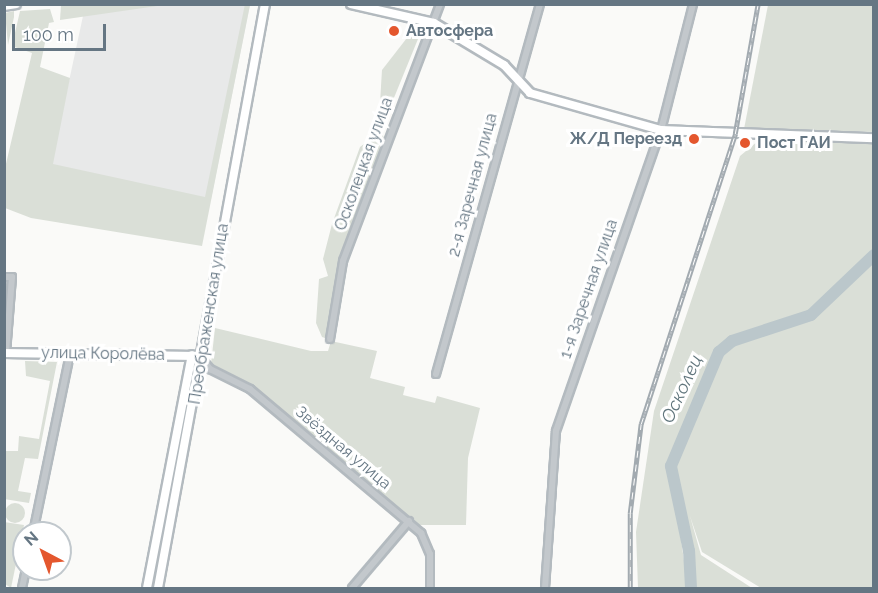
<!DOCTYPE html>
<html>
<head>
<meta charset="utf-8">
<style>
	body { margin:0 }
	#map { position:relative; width:878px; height:593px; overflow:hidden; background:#fafaf8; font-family:Raleway,sans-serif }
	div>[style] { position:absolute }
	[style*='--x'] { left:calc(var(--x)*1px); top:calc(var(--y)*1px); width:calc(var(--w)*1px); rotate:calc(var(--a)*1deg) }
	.built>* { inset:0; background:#e8e9e9 }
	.green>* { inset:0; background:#dadfd7 }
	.round { border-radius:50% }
	.river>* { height:12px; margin:-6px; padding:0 6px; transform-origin:6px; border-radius:6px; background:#bbc7cb }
	.roads { filter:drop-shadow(2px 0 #b3babf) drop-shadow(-2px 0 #b3babf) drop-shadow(0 2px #b3babf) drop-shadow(0 -2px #b3babf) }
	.street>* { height:6px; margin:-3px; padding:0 3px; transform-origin:3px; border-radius:3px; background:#c3c8cc }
	.secondary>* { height:8px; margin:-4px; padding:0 4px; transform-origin:4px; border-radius:4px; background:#fff }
	.rail>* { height:4.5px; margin-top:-2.25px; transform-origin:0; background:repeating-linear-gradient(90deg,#fff 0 7px,#a2aab0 0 14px); box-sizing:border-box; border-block:2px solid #a2aab0 }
	.dots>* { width:16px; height:16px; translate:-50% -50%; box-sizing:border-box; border:3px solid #fff; border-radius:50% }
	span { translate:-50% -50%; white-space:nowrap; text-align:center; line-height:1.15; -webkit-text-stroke:6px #fff; paint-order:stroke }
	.poi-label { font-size:16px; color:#657683; font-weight:700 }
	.left { translate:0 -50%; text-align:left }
	.right { translate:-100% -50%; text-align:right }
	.street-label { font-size:16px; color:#657683 }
	.water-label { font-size:18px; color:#60757c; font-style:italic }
	.frame { position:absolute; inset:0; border:6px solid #657683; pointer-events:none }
	.north { position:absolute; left:12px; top:521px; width:60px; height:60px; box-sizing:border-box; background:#fff; border:2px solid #c1c8cd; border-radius:50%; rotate:319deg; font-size:16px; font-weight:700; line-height:24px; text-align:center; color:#657683 }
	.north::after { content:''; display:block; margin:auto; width:21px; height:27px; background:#e4572e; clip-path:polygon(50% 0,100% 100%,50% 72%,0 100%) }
	.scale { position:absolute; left:12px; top:24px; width:94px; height:27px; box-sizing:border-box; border:3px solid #657683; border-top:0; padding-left:8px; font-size:18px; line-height:21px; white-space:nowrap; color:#657683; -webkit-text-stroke:4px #fff; paint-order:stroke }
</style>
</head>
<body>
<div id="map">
	<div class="built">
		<i style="clip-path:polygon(137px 5px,250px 5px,211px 199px,51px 165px,83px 16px)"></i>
	</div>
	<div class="green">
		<i style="clip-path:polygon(86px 4px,164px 4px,164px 5px,60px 20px,61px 5px)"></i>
		<i style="clip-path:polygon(245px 4px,250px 5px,202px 246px,31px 218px,5px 208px,5px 168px,32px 53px,12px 46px,20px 11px,50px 9px,54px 22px,49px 23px,40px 67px,70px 78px,53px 164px,205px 197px)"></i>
		<i style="clip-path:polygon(768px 5px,873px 5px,873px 132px,744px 129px)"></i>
		<i style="clip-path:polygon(14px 11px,14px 17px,8px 45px,5px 13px)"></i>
		<i style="clip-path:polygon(410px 34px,418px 39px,389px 110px,380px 103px,382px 70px)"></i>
		<i style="clip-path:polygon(381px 131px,384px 138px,337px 270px,328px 339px,322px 337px,316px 323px,319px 279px,328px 276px,323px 259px,332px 224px,360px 147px)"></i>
		<i style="clip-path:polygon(758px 141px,873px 143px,873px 588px,761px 588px,702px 552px,690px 516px,701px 555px,752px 588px,695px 588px,685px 515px,678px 519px,688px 588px,638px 588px,636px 532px,654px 411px,740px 156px)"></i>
		<i style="clip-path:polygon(215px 328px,311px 351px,328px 351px,331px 341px,377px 351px,370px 378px,405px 387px,403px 395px,435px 403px,437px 396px,480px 408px,468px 458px,466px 525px,418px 525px,249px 383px,211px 364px)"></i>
		<i style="clip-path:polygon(25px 361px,57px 362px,38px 459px,25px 458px,18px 491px,31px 493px,29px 503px,4px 499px,5px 451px,18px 451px,19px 436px,39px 439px,50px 381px,26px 376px)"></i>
		<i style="clip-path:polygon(194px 371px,155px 588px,150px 588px)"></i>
		<i class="round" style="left:5px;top:503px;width:20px;height:20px"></i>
		<i style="clip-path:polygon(4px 522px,24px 525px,11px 588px,5px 584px)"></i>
	</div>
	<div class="river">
		<i style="--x:691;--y:588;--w:37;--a:-93"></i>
		<i style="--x:689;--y:551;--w:87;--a:-102"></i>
		<i style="--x:671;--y:466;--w:124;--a:-67.2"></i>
		<i style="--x:719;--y:352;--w:17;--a:-40"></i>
		<i style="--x:732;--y:341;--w:83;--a:-18.2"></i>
		<i style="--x:811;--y:315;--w:87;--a:-43.6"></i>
	</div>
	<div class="roads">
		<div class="street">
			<i style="--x:4;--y:277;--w:8;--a:0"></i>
			<i style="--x:12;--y:277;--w:76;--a:94.5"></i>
			<i style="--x:330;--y:339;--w:79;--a:-80.5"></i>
			<i style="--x:343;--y:261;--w:275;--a:-69.3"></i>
			<i style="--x:200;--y:357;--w:16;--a:50"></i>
			<i style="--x:210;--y:369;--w:45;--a:26.6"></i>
			<i style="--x:250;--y:389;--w:224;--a:40.1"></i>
			<i style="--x:421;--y:533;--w:23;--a:67"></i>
			<i style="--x:430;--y:554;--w:34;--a:90"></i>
			<i style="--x:436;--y:374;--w:384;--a:-74.3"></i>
			<i style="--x:33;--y:533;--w:183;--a:-78.3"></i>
			<i style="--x:22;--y:588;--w:19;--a:-78"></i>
			<i style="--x:352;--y:588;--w:88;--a:-49.6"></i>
			<i style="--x:545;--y:588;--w:157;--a:-86"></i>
			<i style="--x:556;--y:431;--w:319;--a:-70.8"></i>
			<i style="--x:661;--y:130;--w:130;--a:-75.7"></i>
		</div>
		<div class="secondary">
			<i style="--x:351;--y:4;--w:85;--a:12.9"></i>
			<i style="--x:434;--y:23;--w:82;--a:31"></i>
			<i style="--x:504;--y:65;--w:38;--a:47"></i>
			<i style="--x:530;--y:93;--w:136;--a:15.8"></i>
			<i style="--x:661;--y:130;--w:213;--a:2.2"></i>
			<i style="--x:4;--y:6;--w:12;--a:-9"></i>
			<i style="--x:4;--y:353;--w:192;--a:0.9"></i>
			<i style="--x:147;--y:588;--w:237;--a:-79.1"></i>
			<i style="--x:158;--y:588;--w:594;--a:-79.62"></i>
		</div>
	</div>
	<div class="rail">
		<i style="--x:630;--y:588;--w:75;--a:-90"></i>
		<i style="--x:630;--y:513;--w:90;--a:-83"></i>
		<i style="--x:641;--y:424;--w:305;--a:-72"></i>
		<i style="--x:735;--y:134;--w:132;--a:-80"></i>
	</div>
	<div class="dots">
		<i style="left:394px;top:31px;background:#e4572e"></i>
		<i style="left:694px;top:139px;background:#e4572e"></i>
		<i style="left:745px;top:143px;background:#e4572e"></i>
	</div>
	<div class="poi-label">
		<span class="left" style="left:406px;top:31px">Автосфера</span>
		<span class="right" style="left:682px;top:139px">Ж/Д Переезд</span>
		<span class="left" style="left:757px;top:143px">Пост ГАИ</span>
	</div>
	<div class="street-label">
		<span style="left:364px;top:164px;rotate:-70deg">Осколецкая улица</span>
		<span style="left:473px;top:185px;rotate:-75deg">2-я Заречная улица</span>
		<span style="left:589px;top:289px;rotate:-71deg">1-я Заречная улица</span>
		<span style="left:209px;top:314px;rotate:-81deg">Преображенская улица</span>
		<span style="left:103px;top:354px;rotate:1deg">улица Королёва</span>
		<span style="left:343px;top:448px;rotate:40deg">Звёздная улица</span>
	</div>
	<div class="water-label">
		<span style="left:682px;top:389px;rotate:-65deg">Осколец</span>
	</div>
	<div class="frame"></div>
	<div class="north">N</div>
	<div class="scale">100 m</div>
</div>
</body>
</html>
